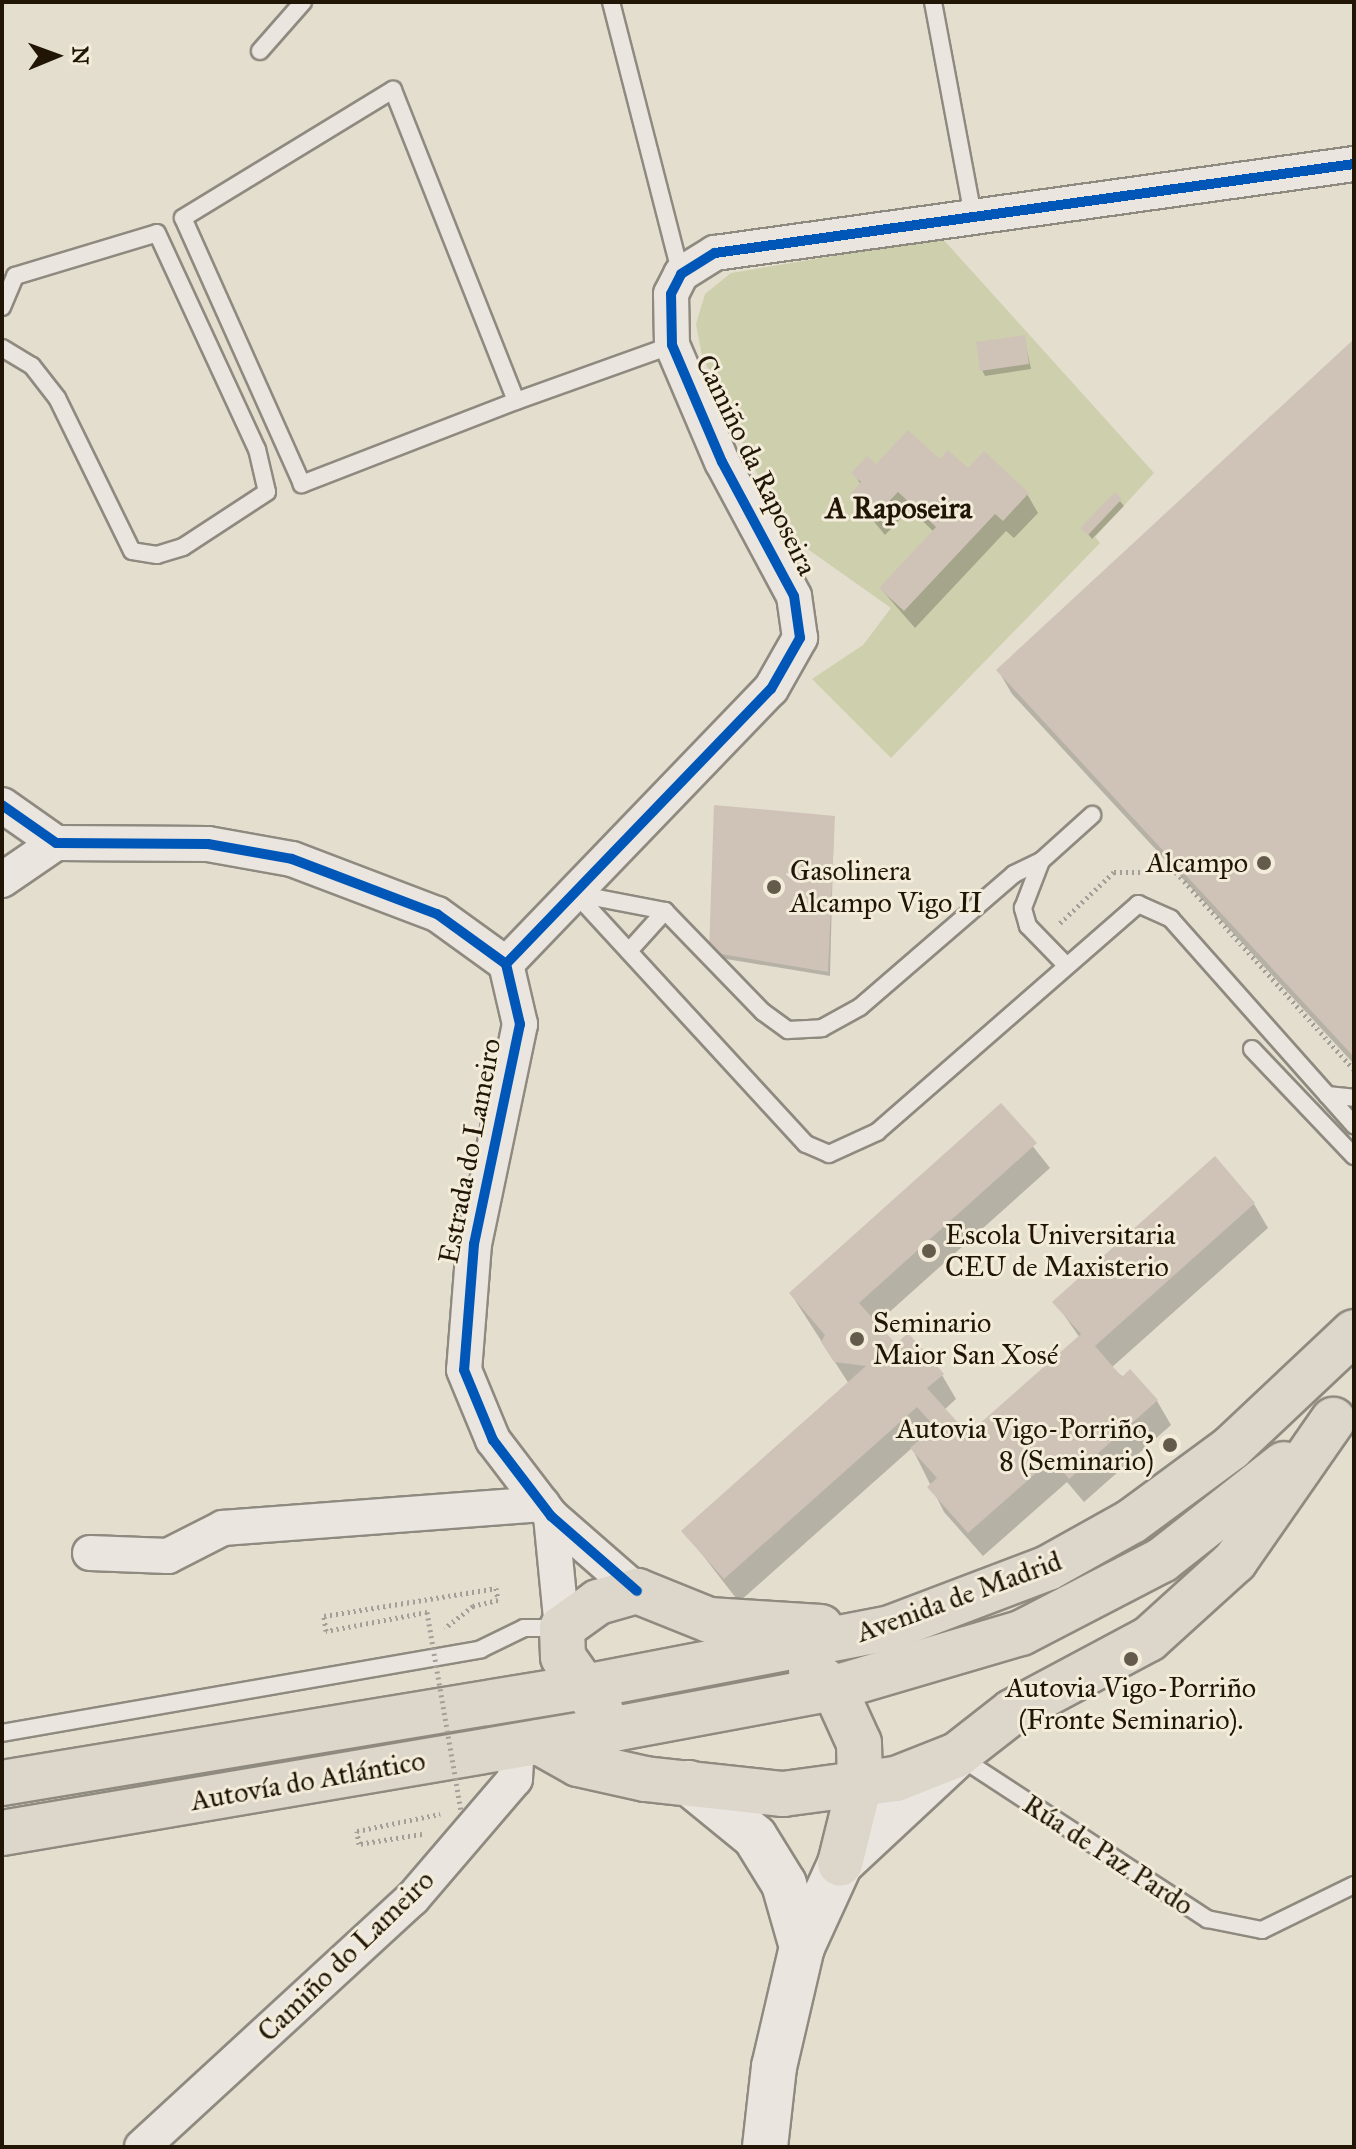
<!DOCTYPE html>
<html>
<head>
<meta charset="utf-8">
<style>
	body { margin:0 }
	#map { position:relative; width:1356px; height:2149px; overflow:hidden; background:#e4decf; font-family:"IM FELL Great Primer",serif }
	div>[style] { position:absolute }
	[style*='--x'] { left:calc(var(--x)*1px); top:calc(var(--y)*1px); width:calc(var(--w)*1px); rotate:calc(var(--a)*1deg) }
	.green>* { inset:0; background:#cecfad }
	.shadow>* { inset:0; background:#0003 }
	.building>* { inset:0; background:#cfc2b7 }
	.path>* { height:5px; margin-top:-2.5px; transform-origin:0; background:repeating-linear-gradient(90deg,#a39e97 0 2px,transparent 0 6px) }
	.roads { filter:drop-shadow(2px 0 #8f8a80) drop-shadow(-2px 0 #8f8a80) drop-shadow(0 2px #8f8a80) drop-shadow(0 -2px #8f8a80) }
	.service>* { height:16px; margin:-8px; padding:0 8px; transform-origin:8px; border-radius:8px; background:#eae6df }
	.minor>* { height:34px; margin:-17px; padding:0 17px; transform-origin:17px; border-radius:17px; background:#eae6df }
	.secondary>* { height:44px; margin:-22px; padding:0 22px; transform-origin:22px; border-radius:22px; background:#eae6df }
	.trunk>* { height:44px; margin:-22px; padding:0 22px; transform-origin:22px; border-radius:22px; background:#ddd6ca }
	.motorway>* { height:44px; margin:-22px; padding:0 22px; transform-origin:22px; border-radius:22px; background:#ddd6ca }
	.path-bridge>* { height:5px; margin-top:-2.5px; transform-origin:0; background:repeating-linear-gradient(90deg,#a39e97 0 2px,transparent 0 6px) }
	.cycleway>* { height:10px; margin:-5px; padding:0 5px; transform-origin:5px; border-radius:5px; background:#0057b8 }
	.dots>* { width:22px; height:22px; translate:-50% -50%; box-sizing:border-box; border:4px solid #f3ecda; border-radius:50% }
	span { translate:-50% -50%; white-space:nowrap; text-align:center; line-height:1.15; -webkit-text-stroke:6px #f3ecda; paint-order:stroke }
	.street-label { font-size:28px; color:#211505 }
	.poi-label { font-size:28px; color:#211505 }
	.right { translate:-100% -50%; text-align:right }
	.left { translate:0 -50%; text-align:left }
	.neighbourhood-label { font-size:30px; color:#211505; font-weight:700 }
	.frame { position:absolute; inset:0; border:4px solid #211505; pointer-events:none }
	.north { position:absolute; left:16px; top:16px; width:80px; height:80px; -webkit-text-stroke:6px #f3ecda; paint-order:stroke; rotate:89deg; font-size:22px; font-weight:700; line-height:32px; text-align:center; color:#211505 }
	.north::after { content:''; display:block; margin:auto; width:28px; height:36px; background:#211505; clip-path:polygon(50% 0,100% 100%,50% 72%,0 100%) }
</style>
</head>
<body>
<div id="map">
	<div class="green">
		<i style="clip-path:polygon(942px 238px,1154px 473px,1095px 537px,1100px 543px,891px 758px,812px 679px,863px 645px,891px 608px,785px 533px,702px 356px,696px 324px,705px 294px,731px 273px)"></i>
	</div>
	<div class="shadow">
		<i style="clip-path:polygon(1024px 337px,1031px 369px,985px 376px,982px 370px)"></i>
		<i style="clip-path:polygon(1354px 341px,1354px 1064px,1012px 694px,998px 670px)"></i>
		<i style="clip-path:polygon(940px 461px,1027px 494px,1038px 513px,1014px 538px,1006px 531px,915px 628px,881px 589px,934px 532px,910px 509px,885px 535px,852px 495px,861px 485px,854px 473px)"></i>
		<i style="clip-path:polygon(1115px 495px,1124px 506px,1092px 539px,1083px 528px)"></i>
		<i style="clip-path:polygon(834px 818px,830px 976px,714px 957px)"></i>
		<i style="clip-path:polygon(1001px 1106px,1050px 1168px,875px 1325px,895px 1347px,942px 1375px,956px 1399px,944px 1410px,968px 1437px,1080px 1338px,1055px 1302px,1254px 1204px,1268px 1228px,1111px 1368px,1157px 1401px,1171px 1425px,1084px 1502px,1067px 1482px,983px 1556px,944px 1512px,912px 1448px,739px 1602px,684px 1531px,849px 1384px,791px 1294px)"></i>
	</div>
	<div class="building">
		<i style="clip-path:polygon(1025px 335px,1029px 364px,980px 371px,976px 342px)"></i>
		<i style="clip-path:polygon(1354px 339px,1354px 1057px,996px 670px)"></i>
		<i style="clip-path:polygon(908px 430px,940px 459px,948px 450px,968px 468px,984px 451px,1029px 493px,1003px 521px,995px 514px,904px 611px,879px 588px,936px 527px,898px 492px,874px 517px,850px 495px,861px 482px,851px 473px,867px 456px,876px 464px)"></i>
		<i style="clip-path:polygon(1115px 492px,1122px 499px,1088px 535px,1080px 528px)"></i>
		<i style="clip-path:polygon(714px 805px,835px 816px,828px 972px,709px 952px)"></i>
		<i style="clip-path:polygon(1001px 1103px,1037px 1143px,859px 1303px,896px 1344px,908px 1333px,944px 1374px,927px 1388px,968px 1434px,1081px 1334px,1052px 1302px,1215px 1156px,1255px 1203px,1095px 1346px,1122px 1377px,1130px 1369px,1158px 1400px,1069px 1479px,1052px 1459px,968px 1533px,927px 1487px,937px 1478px,910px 1448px,935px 1427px,917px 1407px,724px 1579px,681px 1531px,866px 1366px,834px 1362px,821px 1342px,825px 1335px,789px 1293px)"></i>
	</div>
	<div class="path">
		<i style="--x:1060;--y:923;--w:74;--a:-43.4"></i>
		<i style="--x:1114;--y:872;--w:62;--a:0"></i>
		<i style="--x:1176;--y:872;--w:266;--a:48"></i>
		<i style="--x:427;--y:1612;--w:103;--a:169.3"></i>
		<i style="--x:326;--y:1631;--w:15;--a:-98"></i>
		<i style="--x:324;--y:1616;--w:174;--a:-9.2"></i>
		<i style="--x:496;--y:1588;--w:12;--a:81"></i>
		<i style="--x:498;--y:1600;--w:26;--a:167"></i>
		<i style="--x:473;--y:1606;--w:36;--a:142"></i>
		<i style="--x:422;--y:1834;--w:64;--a:171"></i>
		<i style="--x:359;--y:1844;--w:13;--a:-99"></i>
		<i style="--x:357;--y:1831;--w:85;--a:-11.6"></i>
	</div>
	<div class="roads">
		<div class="service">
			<i style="--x:611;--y:2;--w:281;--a:75.6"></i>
			<i style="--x:933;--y:2;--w:218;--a:79.4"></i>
			<i style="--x:260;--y:51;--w:65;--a:-48.7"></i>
			<i style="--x:2;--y:307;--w:34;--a:-67"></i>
			<i style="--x:15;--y:276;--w:148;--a:-16.8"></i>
			<i style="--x:157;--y:233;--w:238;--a:65.2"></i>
			<i style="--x:257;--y:449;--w:44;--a:76.9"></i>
			<i style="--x:267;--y:492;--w:100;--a:146.8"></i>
			<i style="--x:183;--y:547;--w:27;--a:163"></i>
			<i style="--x:157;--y:555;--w:25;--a:-171"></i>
			<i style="--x:132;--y:551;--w:170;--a:-116.1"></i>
			<i style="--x:57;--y:398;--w:41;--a:-128"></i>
			<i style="--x:32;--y:366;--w:35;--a:-149"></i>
			<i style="--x:516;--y:401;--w:230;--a:158.8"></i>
			<i style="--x:302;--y:484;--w:291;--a:-114.1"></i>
			<i style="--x:183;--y:218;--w:246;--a:-31.4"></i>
			<i style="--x:393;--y:90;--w:334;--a:68.4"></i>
			<i style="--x:516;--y:401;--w:166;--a:-19.7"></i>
			<i style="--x:575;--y:893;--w:341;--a:47.4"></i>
			<i style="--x:806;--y:1144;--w:25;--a:23"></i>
			<i style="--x:829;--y:1154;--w:53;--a:-24.6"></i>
			<i style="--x:877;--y:1132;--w:347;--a:-41.1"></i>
			<i style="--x:1138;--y:904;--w:36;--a:24"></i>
			<i style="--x:1171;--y:919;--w:276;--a:48.4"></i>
			<i style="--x:577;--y:894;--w:90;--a:10.9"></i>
			<i style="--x:629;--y:951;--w:54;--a:-48"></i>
			<i style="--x:665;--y:911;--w:141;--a:45.9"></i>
			<i style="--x:763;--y:1012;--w:31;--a:36"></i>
			<i style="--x:788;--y:1030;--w:34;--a:-3"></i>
			<i style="--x:822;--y:1028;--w:43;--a:-28.9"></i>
			<i style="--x:860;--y:1007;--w:203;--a:-40.8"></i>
			<i style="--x:1014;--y:874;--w:30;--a:-26"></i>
			<i style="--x:1064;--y:963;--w:52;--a:-134.2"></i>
			<i style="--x:1028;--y:926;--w:19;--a:-106"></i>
			<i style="--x:1023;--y:908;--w:50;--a:-69"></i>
			<i style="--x:1041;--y:861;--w:69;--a:-42"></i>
			<i style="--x:1252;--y:1049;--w:148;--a:46.4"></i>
			<i style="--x:1327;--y:1095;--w:27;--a:6"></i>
			<i style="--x:2;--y:1733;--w:486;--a:-9.9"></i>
			<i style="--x:481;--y:1649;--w:48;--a:-26"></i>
			<i style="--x:524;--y:1628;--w:36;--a:0"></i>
			<i style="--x:958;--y:1756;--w:298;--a:33.2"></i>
			<i style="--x:1207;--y:1919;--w:56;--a:11.3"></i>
			<i style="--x:1262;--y:1930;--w:102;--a:-26.1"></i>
		</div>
		<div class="minor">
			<i style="--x:2;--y:805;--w:66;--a:35.1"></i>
			<i style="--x:56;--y:843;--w:152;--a:0.4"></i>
			<i style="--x:208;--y:844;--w:85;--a:10.1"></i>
			<i style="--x:292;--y:859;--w:155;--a:20.8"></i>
			<i style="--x:437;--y:914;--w:85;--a:35.9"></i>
			<i style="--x:506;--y:964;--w:62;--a:76.9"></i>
			<i style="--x:520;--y:1024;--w:225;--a:101.8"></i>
			<i style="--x:474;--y:1244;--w:126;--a:94.5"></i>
			<i style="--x:464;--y:1370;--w:76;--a:67.5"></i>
			<i style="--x:493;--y:1440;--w:96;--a:52.7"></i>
			<i style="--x:551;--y:1516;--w:114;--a:41.1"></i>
			<i style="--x:2;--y:880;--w:65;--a:-34.4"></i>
			<i style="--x:506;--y:964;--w:382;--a:-46.1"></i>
			<i style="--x:771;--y:689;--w:59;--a:-60.4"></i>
			<i style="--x:800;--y:638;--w:42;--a:-98.1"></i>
			<i style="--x:794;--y:596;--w:152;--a:-118.2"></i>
			<i style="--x:722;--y:462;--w:127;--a:-113.1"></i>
			<i style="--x:672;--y:345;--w:51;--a:-91.1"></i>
			<i style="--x:671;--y:294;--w:22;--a:-63"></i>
			<i style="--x:681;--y:274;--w:40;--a:-32"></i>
			<i style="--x:715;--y:253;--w:645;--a:-7.93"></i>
			<i style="--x:551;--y:1516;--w:113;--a:84.4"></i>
			<i style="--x:90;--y:1553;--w:78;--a:2.2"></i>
			<i style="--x:168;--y:1556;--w:62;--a:-27"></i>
			<i style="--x:223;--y:1528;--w:320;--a:-4.3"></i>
			<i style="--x:142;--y:2147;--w:367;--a:-42.6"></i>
			<i style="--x:412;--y:1899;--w:158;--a:-49.4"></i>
			<i style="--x:515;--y:1779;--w:35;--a:-87"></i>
		</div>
		<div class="secondary">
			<i style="--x:689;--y:1783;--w:85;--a:39.3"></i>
			<i style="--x:755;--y:1837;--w:55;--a:58.3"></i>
			<i style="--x:784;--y:1884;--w:66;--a:74.1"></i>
			<i style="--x:765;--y:2147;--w:81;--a:-83.6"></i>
			<i style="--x:774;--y:2067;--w:123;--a:-76.9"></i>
			<i style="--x:802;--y:1947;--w:91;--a:-65.4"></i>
			<i style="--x:840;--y:1864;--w:158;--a:-43"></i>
		</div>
		<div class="trunk">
			<i style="--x:811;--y:1671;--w:29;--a:36"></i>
			<i style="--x:834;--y:1688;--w:60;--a:65.6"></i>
			<i style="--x:859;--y:1743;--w:40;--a:88.6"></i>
			<i style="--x:860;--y:1783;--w:83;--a:103.9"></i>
			<i style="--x:584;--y:1687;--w:312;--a:-10.9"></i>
			<i style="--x:890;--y:1628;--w:169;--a:-20.8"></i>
			<i style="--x:1048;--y:1568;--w:96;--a:-29.2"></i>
			<i style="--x:1132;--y:1521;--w:123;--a:-36.4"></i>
			<i style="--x:1231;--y:1448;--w:169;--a:-43.3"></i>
			<i style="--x:601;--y:1711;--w:66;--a:-125.1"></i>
			<i style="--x:563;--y:1657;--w:29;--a:-92"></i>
			<i style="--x:562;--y:1628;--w:44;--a:-35.8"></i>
			<i style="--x:598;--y:1602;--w:41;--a:-15.8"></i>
			<i style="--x:637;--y:1591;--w:78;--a:21.9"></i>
			<i style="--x:709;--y:1620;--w:112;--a:3.6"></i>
			<i style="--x:614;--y:1729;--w:224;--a:-10.6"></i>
			<i style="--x:834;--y:1688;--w:195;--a:-16.4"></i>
			<i style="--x:1021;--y:1633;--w:159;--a:-27.4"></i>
			<i style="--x:1162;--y:1560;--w:155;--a:-38.2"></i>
			<i style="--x:539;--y:1742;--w:45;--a:29.4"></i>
			<i style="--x:578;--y:1764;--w:69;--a:12.6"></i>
			<i style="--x:645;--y:1779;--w:139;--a:6.2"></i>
			<i style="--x:783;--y:1794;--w:114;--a:-7.6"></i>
			<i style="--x:896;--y:1779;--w:66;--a:-21.5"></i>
			<i style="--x:957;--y:1755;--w:70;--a:-38"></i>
			<i style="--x:1012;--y:1712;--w:155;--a:-28.1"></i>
			<i style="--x:1149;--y:1639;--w:116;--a:-42.2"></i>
			<i style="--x:1235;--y:1561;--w:172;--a:-55.2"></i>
		</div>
		<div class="motorway">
			<i style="--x:2;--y:1783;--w:590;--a:-9.37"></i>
			<i style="--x:2;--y:1833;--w:621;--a:-9.64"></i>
		</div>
	</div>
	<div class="path-bridge">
		<i style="--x:427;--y:1612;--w:201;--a:80.3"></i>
	</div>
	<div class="cycleway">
		<i style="--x:2;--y:805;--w:66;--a:35.1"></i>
		<i style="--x:56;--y:843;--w:152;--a:0.4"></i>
		<i style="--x:208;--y:844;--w:85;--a:10.1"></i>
		<i style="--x:292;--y:859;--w:155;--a:20.8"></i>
		<i style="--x:437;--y:914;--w:85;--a:35.9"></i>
		<i style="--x:506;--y:964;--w:62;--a:76.9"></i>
		<i style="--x:520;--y:1024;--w:225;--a:101.8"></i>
		<i style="--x:474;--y:1244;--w:126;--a:94.5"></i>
		<i style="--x:464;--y:1370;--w:76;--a:67.5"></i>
		<i style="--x:493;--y:1440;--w:96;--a:52.7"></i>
		<i style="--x:551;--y:1516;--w:114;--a:41.1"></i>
		<i style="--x:506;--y:964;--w:382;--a:-46.1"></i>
		<i style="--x:771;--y:689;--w:59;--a:-60.4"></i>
		<i style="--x:800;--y:638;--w:42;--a:-98.1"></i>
		<i style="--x:794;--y:596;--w:152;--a:-118.2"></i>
		<i style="--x:722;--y:462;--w:127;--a:-113.1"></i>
		<i style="--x:672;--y:345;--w:51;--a:-91.1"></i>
		<i style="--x:671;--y:294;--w:22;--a:-63"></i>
		<i style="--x:681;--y:274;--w:40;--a:-32"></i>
		<i style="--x:715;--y:253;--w:645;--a:-7.93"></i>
	</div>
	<div class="dots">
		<i style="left:1264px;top:863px;background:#655b4c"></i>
		<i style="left:774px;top:887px;background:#655b4c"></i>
		<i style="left:929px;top:1251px;background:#655b4c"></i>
		<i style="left:857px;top:1339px;background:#655b4c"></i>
		<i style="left:1170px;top:1445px;background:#655b4c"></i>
		<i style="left:1131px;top:1659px;background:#655b4c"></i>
	</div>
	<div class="street-label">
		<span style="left:756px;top:465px;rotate:64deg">Camiño da Raposeira</span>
		<span style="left:470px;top:1151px;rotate:-79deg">Estrada do Lameiro</span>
		<span style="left:959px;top:1597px;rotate:-20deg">Avenida de Madrid</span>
		<span style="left:308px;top:1781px;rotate:-10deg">Autovía do Atlántico</span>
		<span style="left:1108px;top:1855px;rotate:33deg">Rúa de Paz Pardo</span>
		<span style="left:346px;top:1956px;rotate:-44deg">Camiño do Lameiro</span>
	</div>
	<div class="poi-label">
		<span class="right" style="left:1248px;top:863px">Alcampo</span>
		<span class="left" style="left:790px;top:887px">Gasolinera<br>Alcampo Vigo II</span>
		<span class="left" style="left:945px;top:1251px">Escola Universitaria<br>CEU de Maxisterio</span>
		<span class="left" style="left:873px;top:1339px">Seminario<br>Maior San Xosé</span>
		<span class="right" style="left:1154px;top:1445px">Autovia Vigo-Porriño,<br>8 (Seminario)</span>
		<span style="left:1131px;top:1704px">Autovia Vigo-Porriño<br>(Fronte Seminario).</span>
	</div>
	<div class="neighbourhood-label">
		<span style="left:899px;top:508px">A Raposeira</span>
	</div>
	<div class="frame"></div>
	<div class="north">N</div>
</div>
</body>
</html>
